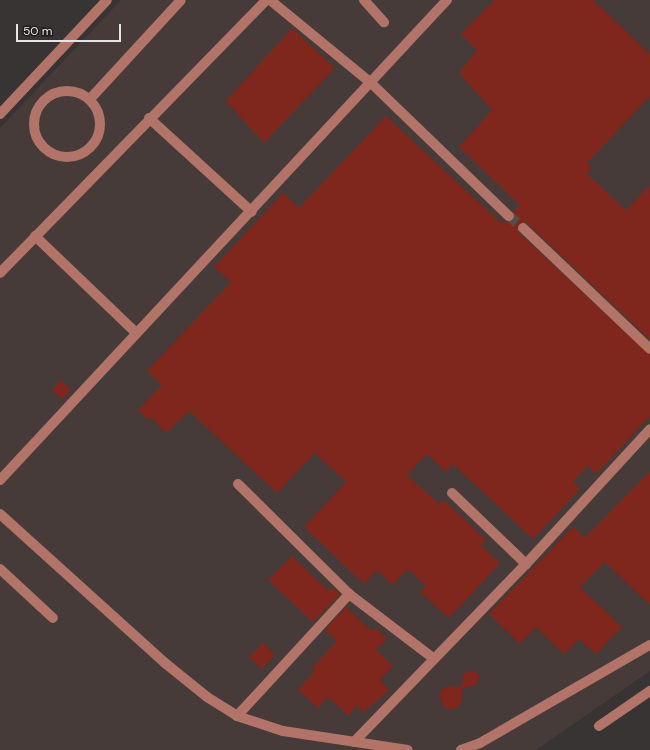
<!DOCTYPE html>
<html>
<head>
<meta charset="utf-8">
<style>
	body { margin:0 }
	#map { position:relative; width:650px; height:750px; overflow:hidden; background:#383434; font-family:"DM Sans",sans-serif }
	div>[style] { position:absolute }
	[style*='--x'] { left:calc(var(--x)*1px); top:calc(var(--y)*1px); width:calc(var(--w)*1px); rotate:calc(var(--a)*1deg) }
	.built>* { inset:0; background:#463b39 }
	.building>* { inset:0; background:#7f271d }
	.minor-tunnel>* { height:10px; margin-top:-5px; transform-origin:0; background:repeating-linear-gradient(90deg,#524e4e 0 10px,transparent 0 15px) }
	.minor>* { height:10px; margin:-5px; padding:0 5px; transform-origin:5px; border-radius:5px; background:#b27368 }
	.minor>.ring { margin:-5px; padding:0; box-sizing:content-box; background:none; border:10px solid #b27368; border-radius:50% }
	span { translate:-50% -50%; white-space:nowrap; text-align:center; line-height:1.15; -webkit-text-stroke:3px #1e1c1c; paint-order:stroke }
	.scale { position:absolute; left:16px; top:24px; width:105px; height:18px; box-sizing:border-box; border:2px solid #e7e4e3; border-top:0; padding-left:5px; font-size:12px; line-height:14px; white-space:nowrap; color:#e7e4e3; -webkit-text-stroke:3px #1e1c1c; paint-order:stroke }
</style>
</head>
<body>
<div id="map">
	<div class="built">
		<i style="clip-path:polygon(121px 0,650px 0,650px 671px,536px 750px,0 750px,0 128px)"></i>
	</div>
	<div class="building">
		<i style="clip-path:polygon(494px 0,593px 0,650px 54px,650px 96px,587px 163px,592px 168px,587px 174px,626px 210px,650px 185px,650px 340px,527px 223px,521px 222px,517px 227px,519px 233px,650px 355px,650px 416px,596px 474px,588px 466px,573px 481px,580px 489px,533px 539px,453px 464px,446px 472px,427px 454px,407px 475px,439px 504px,444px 500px,486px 540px,481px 545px,500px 563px,449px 618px,420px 592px,426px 586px,408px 569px,393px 585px,377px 570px,364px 584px,304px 527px,346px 482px,315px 453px,277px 493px,189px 411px,166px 433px,151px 417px,148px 420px,138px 410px,162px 385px,147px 371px,231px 282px,214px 267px,283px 193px,299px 208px,386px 116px,502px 224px,505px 221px,514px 220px,514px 212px,520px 205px,459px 147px,492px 110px,459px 73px,477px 50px,461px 34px)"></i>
		<i style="clip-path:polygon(292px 28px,335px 68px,264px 143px,226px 101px)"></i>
		<i style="clip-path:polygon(61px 380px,71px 390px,62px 399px,52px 390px)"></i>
		<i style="clip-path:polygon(650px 471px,650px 605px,605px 562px,580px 587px,622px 627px,596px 654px,579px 639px,564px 654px,536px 627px,520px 644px,489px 614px,573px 527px,585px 538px)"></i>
		<i style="clip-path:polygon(292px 556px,329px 591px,332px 587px,340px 594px,313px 622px,268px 580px)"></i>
		<i style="clip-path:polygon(346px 607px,372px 631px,376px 628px,387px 639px,376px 650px,393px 666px,380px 680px,389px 690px,363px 713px,357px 705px,348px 716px,328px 697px,318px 708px,298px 690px,315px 671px,312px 668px,337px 641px,325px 630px)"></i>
		<i style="clip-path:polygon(263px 643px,275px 655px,262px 669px,249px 657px)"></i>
		<i style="clip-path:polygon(474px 670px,480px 676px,477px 684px,462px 689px,462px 701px,458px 707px,451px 710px,444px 707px,439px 696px,442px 689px,450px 686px,461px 687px,464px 673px)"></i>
	</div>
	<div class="minor-tunnel">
		<i style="--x:509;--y:216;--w:18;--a:41"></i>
	</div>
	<div class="minor">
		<i style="--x:270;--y:0;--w:129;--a:39.4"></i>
		<i style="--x:370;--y:82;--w:193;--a:44"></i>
		<i style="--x:364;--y:0;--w:30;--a:48"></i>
		<i class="ring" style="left:34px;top:91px;width:56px;height:56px"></i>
		<i style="--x:90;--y:99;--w:134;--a:-47.4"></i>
		<i style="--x:0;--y:114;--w:156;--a:-46.8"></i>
		<i style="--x:149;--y:118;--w:139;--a:42.4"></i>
		<i style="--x:523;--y:228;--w:175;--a:43.6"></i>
		<i style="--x:35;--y:236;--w:139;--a:43.8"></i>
		<i style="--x:0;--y:273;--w:381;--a:-45.7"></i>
		<i style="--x:0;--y:480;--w:656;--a:-47.04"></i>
		<i style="--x:238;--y:484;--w:156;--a:44.7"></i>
		<i style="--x:349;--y:594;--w:106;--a:37.3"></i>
		<i style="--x:452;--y:493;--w:103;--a:43.8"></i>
		<i style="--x:0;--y:514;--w:222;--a:42.1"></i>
		<i style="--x:165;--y:663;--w:54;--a:39"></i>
		<i style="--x:207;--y:697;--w:36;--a:32"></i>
		<i style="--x:237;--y:716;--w:48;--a:18.1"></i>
		<i style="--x:283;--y:731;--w:126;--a:8.6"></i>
		<i style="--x:0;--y:569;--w:72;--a:42.8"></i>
		<i style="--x:237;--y:716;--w:166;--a:-47.4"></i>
		<i style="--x:599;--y:726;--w:62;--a:-34.5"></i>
		<i style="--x:354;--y:742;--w:248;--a:-46"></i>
		<i style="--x:526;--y:564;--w:183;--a:-47.4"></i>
		<i style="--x:461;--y:750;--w:20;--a:-20"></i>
		<i style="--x:480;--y:743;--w:196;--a:-30"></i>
	</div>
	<div class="scale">50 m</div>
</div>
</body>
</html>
